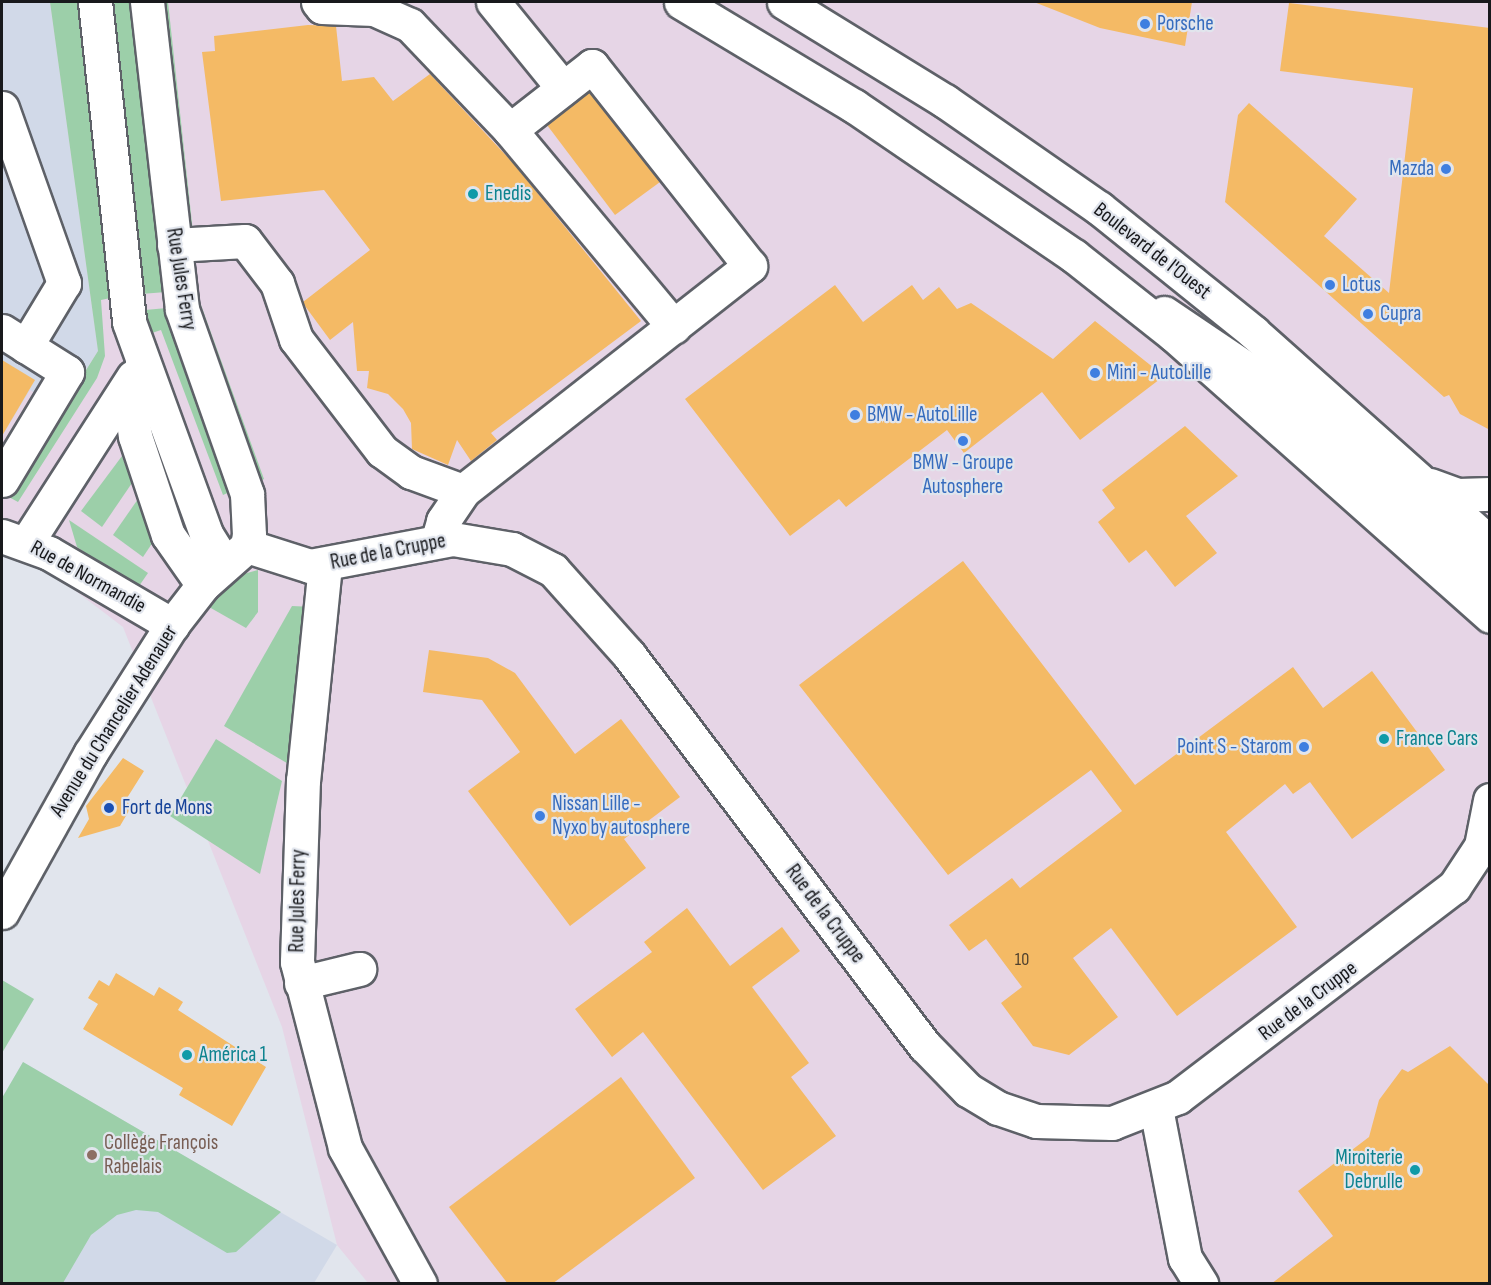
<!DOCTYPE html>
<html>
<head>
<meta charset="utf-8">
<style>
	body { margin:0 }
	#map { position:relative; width:1491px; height:1285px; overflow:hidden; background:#e1e5ed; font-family:"Sofia Sans Condensed",sans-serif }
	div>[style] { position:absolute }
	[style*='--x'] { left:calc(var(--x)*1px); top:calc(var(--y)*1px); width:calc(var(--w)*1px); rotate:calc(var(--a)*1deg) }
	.commercial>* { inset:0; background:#e6d5e6 }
	.built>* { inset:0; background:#d1d9e8 }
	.green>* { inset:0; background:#9ccfa9 }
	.building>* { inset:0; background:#f4ba65 }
	.roads { filter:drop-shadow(2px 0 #5e6168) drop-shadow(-2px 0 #5e6168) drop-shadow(0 2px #5e6168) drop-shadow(0 -2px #5e6168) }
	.minor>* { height:33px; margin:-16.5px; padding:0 16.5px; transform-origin:16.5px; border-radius:16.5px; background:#fff }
	.major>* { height:33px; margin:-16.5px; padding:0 16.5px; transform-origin:16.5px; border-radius:16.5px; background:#fff }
	.dots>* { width:16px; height:16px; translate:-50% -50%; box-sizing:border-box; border:3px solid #e1e5ed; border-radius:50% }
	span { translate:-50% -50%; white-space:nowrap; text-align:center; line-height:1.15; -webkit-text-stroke:4.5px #e1e5ed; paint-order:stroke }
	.number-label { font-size:18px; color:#4f412e }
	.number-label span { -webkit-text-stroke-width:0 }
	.shop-label { font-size:21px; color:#366cbe }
	.left { translate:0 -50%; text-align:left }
	.right { translate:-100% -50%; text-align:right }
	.culture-label { font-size:21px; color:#0d838f }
	.street-label { font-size:21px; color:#18191c }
	.transit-label { font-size:21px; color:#164399 }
	.education-label { font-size:21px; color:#785e54 }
	.frame { position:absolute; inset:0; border:3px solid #18191c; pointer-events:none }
</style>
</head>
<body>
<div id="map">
	<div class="commercial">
		<i style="clip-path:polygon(2px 2px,1489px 2px,1489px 1283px,368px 1283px,337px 1245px,282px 1027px,123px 627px,2px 535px)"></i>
	</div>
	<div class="built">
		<i style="clip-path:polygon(2px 2px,50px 2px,98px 351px,60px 410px,30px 390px,2px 436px)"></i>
		<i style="clip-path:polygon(23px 1062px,337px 1245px,314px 1283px,2px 1284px,2px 1098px)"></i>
	</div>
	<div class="green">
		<i style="clip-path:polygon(50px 2px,80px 2px,115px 297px,101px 300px,105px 356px,97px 378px,18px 502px,7px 496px,98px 351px)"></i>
		<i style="clip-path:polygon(110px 2px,135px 2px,166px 292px,141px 294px)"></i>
		<i style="clip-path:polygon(159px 2px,168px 2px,193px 232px,185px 233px)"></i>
		<i style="clip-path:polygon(194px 305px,201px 305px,264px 479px,258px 482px)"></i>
		<i style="clip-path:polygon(167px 308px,232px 491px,223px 495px,161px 330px,149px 334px,145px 310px)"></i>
		<i style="clip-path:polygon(122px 456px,132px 483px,102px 527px,81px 511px)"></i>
		<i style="clip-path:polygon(138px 499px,153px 542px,143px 557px,113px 535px)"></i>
		<i style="clip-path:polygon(69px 520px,148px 573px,137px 589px,77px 547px)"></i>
		<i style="clip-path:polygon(258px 570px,258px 612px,246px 628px,202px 603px,233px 577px)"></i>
		<i style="clip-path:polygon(292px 606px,313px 607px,297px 769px,224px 726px)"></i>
		<i style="clip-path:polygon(216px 739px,282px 781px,260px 874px,170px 816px)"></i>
		<i style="clip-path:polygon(2px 980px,34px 999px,2px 1053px)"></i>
		<i style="clip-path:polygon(23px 1062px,281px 1212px,236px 1252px,227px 1253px,158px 1212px,136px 1210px,117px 1215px,91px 1235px,63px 1283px,2px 1283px,2px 1098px)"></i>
	</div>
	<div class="building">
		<i style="clip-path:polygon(1034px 2px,1192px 2px,1185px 46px,1100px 28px)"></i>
		<i style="clip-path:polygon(1289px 3px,1490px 28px,1490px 430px,1460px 414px,1449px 395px,1444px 397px,1225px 202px,1238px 115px,1249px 103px,1357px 199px,1324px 236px,1389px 293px,1413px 88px,1280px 71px)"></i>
		<i style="clip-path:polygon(308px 25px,336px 26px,342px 81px,374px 77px,393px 101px,430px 74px,514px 164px,641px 321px,491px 433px,497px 440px,471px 461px,457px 440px,448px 465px,412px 449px,411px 423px,403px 409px,388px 394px,367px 388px,369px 371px,357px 371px,353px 322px,330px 340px,305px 306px,303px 302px,370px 250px,324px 190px,221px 201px,202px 52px,215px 51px,214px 36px)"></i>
		<i style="clip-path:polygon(589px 92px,660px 182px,615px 215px,547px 125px)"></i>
		<i style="clip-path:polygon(835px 285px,863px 322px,912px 285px,923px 300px,939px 287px,957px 309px,971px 303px,1053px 359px,1095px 321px,1164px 376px,1080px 440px,1042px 392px,964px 453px,947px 430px,846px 507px,839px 499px,790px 536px,685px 399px)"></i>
		<i style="clip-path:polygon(2px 360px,35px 380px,2px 436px)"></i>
		<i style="clip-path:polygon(1185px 426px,1238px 476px,1186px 516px,1217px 553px,1175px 587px,1146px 550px,1129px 563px,1098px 522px,1115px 508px,1102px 490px)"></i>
		<i style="clip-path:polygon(963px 561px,1135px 785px,1293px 667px,1323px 708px,1372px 671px,1445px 770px,1352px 839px,1310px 782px,1293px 794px,1285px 784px,1226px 832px,1297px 927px,1177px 1016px,1111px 928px,1073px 958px,1118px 1017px,1069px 1055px,1033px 1046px,1001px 1003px,1022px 987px,986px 939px,969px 951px,949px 925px,1012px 878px,1020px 888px,1122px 811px,1091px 770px,948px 875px,799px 685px)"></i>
		<i style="clip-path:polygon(429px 650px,488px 658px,515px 673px,575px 754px,621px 719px,680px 797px,624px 839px,646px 868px,570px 926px,468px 791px,520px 752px,482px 700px,423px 692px)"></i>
		<i style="clip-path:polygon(123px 758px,144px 771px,127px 798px,130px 809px,120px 826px,78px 838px,89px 819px,86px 806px)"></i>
		<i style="clip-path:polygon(687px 908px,730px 966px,782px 927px,800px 951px,752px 987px,809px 1063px,791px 1077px,836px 1136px,763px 1190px,643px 1032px,612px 1057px,575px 1009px,652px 952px,644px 942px)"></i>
		<i style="clip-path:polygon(116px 973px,154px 996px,159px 987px,183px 1002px,178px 1010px,266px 1067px,232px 1126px,179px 1095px,183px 1088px,83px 1029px,98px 1004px,88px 998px,99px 980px,109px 986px)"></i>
		<i style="clip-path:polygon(1450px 1046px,1490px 1086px,1490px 1284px,1271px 1284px,1333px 1236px,1298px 1191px,1369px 1137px,1379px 1100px,1402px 1069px,1408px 1072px)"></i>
		<i style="clip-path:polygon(621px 1077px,695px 1178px,552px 1284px,508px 1284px,449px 1207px)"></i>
	</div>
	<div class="roads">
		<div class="minor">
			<i style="--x:95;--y:2;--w:322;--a:83.9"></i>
			<i style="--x:129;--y:322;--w:226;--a:70"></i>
			<i style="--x:206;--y:534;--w:36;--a:58"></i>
			<i style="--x:318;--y:2;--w:6;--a:51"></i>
			<i style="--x:322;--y:7;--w:52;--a:2.2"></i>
			<i style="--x:374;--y:9;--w:39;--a:24"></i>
			<i style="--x:410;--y:25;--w:145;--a:46.4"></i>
			<i style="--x:510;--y:130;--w:256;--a:50.2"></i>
			<i style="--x:493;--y:2;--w:111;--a:50.9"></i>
			<i style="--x:2;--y:108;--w:186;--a:70.5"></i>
			<i style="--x:64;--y:283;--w:74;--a:121.1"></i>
			<i style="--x:174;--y:245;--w:71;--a:-3.2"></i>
			<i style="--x:245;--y:241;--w:53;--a:52.7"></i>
			<i style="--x:277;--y:283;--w:59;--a:71.3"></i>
			<i style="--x:296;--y:339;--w:141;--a:52.5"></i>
			<i style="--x:382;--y:451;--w:36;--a:36"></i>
			<i style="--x:411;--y:472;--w:55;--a:20.1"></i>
			<i style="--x:1164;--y:313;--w:111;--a:34"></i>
			<i style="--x:1256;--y:375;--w:308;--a:40.7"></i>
			<i style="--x:2;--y:331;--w:77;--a:32.2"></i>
			<i style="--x:67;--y:372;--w:126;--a:121"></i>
			<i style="--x:142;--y:363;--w:53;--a:100.9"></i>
			<i style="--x:132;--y:415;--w:21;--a:82"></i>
			<i style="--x:135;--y:436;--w:104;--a:71.6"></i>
			<i style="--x:168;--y:535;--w:61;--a:55"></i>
			<i style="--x:2;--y:536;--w:50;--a:19.9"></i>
			<i style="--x:49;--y:553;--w:143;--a:30.3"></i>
			<i style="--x:438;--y:539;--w:19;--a:-74"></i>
			<i style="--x:443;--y:521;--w:36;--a:-56"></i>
			<i style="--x:463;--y:491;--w:365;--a:-38.1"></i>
			<i style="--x:750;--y:266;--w:255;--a:-128.3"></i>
			<i style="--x:592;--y:66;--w:104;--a:142"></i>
			<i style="--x:27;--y:542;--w:196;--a:-57.3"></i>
			<i style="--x:247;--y:546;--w:66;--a:17.6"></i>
			<i style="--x:310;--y:566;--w:146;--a:-10.7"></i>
			<i style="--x:453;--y:539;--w:60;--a:9.6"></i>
			<i style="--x:512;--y:549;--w:46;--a:27.1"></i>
			<i style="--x:553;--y:570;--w:114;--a:48.2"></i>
			<i style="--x:629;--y:655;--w:490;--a:52.9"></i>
			<i style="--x:925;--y:1046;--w:62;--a:45.7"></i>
			<i style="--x:968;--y:1090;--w:35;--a:31"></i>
			<i style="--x:998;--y:1108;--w:40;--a:18.9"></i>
			<i style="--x:1036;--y:1121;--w:76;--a:1.5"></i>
			<i style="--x:1112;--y:1123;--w:71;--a:-21.5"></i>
			<i style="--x:1178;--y:1097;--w:347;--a:-37.3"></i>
			<i style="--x:1454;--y:887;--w:49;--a:-56.6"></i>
			<i style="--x:1481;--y:846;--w:47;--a:-78.9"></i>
			<i style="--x:325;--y:565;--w:216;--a:95.8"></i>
			<i style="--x:303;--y:780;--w:182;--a:91.9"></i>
			<i style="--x:297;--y:962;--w:192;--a:75.5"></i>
			<i style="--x:345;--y:1148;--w:155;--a:61.1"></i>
			<i style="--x:301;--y:983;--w:60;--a:-13.6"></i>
			<i style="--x:1156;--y:1108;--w:153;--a:79.1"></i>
			<i style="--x:1185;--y:1258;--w:31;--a:58"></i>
		</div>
		<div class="major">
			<i style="--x:681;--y:2;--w:202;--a:31"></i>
			<i style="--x:854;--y:106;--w:266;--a:34.3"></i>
			<i style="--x:1074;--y:256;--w:127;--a:38.3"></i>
			<i style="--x:1174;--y:335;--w:423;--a:41.6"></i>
			<i style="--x:784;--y:2;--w:189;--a:31.6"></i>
			<i style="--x:945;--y:101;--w:188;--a:34.8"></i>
			<i style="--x:1099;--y:208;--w:198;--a:38.8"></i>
			<i style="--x:1253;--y:332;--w:317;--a:41.7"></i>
			<i style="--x:1430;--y:485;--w:30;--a:20"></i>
			<i style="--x:1458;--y:495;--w:32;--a:-2"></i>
			<i style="--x:2;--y:912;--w:181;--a:-60.9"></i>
			<i style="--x:90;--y:754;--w:153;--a:-57.6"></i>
			<i style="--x:172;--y:625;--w:51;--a:-52.2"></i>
			<i style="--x:203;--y:585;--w:59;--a:-41.6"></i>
			<i style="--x:247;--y:546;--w:11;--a:-80"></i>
			<i style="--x:249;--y:535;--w:41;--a:-92.8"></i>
			<i style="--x:247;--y:494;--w:196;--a:-109.4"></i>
			<i style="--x:182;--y:309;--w:309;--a:-96.5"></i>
		</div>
	</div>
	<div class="dots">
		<i style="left:1145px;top:24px;background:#3f7fe0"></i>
		<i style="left:1446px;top:169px;background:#3f7fe0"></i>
		<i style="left:473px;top:194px;background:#0f9aa8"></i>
		<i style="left:1330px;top:285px;background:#3f7fe0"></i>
		<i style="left:1368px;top:314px;background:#3f7fe0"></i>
		<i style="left:1095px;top:373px;background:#3f7fe0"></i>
		<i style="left:855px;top:415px;background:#3f7fe0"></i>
		<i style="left:963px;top:441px;background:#3f7fe0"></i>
		<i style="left:1384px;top:739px;background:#0f9aa8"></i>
		<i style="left:1304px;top:747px;background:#3f7fe0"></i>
		<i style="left:109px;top:808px;background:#1a4fb4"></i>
		<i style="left:540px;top:816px;background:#3f7fe0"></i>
		<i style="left:187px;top:1055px;background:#0f9aa8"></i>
		<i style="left:92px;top:1155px;background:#8d6e63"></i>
		<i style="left:1415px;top:1170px;background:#0f9aa8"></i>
	</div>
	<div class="number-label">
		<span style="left:1022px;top:960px">10</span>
	</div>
	<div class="shop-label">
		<span class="left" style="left:1157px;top:24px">Porsche</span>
		<span class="right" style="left:1434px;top:169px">Mazda</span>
		<span class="left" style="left:1342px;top:285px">Lotus</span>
		<span class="left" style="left:1380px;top:314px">Cupra</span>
		<span class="left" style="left:1107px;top:373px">Mini - AutoLille</span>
		<span class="left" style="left:867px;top:415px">BMW - AutoLille</span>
		<span style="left:963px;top:475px">BMW - Groupe<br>Autosphere</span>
		<span class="right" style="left:1292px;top:747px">Point S - Starom</span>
		<span class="left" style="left:552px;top:816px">Nissan Lille -<br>Nyxo by autosphere</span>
	</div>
	<div class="culture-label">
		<span class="left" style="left:485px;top:194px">Enedis</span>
		<span class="left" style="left:1396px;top:739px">France Cars</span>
		<span class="left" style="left:199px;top:1055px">América 1</span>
		<span class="right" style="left:1403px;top:1170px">Miroiterie<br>Debrulle</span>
	</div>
	<div class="street-label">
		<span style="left:1152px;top:251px;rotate:38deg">Boulevard de l'Ouest</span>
		<span style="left:181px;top:279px;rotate:81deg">Rue Jules Ferry</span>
		<span style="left:388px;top:552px;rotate:-11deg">Rue de la Cruppe</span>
		<span style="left:88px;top:577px;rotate:29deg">Rue de Normandie</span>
		<span style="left:114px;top:721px;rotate:-58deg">Avenue du Chancelier Adenauer</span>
		<span style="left:298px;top:901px;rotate:-89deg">Rue Jules Ferry</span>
		<span style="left:825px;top:914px;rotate:53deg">Rue de la Cruppe</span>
		<span style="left:1308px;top:1001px;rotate:-37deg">Rue de la Cruppe</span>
	</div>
	<div class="transit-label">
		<span class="left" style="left:122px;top:808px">Fort de Mons</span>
	</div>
	<div class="education-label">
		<span class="left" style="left:104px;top:1155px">Collège François<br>Rabelais</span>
	</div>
	<div class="frame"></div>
</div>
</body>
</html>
